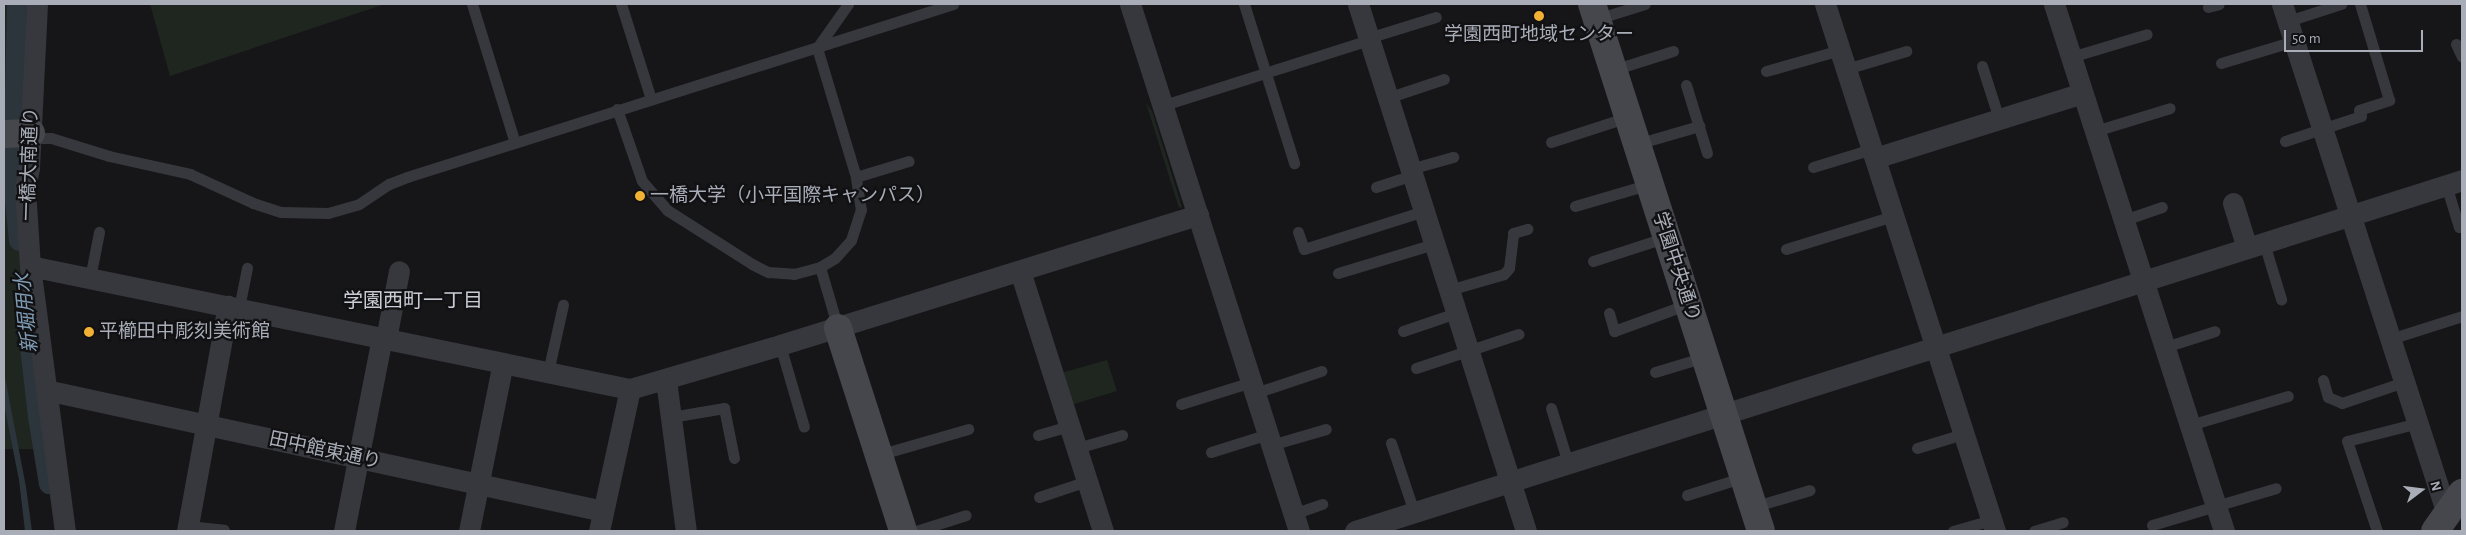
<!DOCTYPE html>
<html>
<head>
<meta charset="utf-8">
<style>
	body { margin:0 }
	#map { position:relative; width:2466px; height:535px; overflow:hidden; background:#161618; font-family:"Alegreya Sans","Noto Sans JP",sans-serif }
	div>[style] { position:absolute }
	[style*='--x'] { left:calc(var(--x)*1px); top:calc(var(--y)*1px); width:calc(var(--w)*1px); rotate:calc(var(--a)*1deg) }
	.green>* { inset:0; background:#1e261f }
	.water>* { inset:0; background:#2c353c }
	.canal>* { height:20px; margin:-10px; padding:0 10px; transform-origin:10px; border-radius:10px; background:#2c353c }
	.lane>* { height:11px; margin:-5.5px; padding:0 5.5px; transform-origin:5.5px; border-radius:5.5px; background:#37383d }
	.street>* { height:21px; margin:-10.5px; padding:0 10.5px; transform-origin:10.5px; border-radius:10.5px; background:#37383d }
	.secondary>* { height:28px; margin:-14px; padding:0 14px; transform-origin:14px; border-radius:14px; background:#45474d }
	.dots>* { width:14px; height:14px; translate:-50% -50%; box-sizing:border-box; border:2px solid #111113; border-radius:50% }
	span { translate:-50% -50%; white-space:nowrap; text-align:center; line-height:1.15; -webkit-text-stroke:4.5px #111113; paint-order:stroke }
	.poi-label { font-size:19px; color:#a8adb8 }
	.left { translate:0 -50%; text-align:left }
	.street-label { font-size:19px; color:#a8adb8 }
	.neighbourhood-label { font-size:20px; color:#c9ccd4 }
	.water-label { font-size:20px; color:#7f9bb3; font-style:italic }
	.frame { position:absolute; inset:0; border:5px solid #a8adb8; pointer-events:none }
	.north { position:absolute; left:2396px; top:465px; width:50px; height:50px; -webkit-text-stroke:4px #111113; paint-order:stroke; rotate:75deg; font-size:14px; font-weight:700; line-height:20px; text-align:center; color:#a8adb8 }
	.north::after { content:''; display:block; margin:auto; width:18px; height:22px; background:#a8adb8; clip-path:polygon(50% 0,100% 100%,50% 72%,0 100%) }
	.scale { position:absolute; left:2284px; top:30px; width:139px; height:22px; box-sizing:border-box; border:2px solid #a8adb8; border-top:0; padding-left:6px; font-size:15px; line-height:18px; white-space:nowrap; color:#a8adb8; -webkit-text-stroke:4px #111113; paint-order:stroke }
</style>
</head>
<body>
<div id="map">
	<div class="green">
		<i style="clip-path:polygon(4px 4px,22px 4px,16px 182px,46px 449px,4px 449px)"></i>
		<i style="clip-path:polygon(150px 4px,385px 4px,170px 76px)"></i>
		<i style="clip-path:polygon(1146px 103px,1152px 111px,1182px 207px,1179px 208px)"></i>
		<i style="clip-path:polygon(1107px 360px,1117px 391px,1071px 405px,1061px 373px)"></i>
	</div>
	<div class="water">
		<i style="clip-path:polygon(4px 372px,26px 487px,32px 531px,25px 531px,19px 480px,4px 404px)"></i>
	</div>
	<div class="canal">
		<i style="--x:17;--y:4;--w:178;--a:91.3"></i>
		<i style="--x:13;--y:182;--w:59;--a:84.2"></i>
		<i style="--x:28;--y:330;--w:88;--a:83.4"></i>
		<i style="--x:38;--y:417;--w:68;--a:80.7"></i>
	</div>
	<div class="lane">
		<i style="--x:472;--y:4;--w:145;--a:72.8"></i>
		<i style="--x:621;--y:4;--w:100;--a:72.5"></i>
		<i style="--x:1244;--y:4;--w:167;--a:72.5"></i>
		<i style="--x:2208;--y:7;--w:11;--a:-15"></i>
		<i style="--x:1597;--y:19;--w:50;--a:-17.4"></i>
		<i style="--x:2288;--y:21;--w:56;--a:-17.8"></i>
		<i style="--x:1368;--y:38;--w:71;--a:-17.2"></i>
		<i style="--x:2456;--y:44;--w:14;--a:65"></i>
		<i style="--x:2071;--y:57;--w:79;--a:-16.8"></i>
		<i style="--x:2221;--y:63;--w:76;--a:-16.8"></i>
		<i style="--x:1982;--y:66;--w:56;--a:72.2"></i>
		<i style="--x:1846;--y:69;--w:63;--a:-16.7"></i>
		<i style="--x:1613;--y:70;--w:63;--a:-17.6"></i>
		<i style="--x:1766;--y:71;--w:77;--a:-15.8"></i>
		<i style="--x:1686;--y:85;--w:71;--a:72.8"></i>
		<i style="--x:1387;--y:98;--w:60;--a:-18.4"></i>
		<i style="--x:1164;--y:105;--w:215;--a:-17.6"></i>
		<i style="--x:617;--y:109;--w:76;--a:70.9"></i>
		<i style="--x:642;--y:181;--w:38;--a:49"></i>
		<i style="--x:667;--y:210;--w:101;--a:32.4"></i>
		<i style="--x:752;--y:264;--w:18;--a:27"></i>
		<i style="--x:768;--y:272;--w:26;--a:4"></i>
		<i style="--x:794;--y:274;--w:27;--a:-15"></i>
		<i style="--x:820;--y:267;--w:17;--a:-31"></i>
		<i style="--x:835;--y:258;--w:24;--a:-48"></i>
		<i style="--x:851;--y:240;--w:32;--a:-72"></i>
		<i style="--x:861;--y:210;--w:33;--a:-99"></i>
		<i style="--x:856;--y:177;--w:135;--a:-106.8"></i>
		<i style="--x:817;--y:48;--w:54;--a:-54.8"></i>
		<i style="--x:2095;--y:131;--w:78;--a:-17"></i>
		<i style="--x:30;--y:138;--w:21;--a:0"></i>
		<i style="--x:51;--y:138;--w:61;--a:17.2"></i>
		<i style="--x:109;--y:156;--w:83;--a:12.5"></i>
		<i style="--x:190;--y:174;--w:69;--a:24.7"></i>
		<i style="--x:253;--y:203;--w:29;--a:18"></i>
		<i style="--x:281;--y:212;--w:47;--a:1.2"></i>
		<i style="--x:328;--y:213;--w:32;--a:-16"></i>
		<i style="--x:359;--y:204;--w:36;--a:-34"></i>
		<i style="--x:389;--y:184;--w:19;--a:-21"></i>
		<i style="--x:407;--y:177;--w:573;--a:-17.58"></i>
		<i style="--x:2285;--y:141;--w:80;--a:-18.2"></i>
		<i style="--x:2361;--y:116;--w:6;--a:-108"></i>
		<i style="--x:2359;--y:110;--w:32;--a:-18"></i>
		<i style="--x:2389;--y:100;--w:100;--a:-106.8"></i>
		<i style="--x:1551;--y:142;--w:81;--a:-18"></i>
		<i style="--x:1637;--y:144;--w:65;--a:-16.2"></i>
		<i style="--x:1813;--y:167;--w:62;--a:-17"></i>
		<i style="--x:1410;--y:169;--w:45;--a:-15.6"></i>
		<i style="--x:856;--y:177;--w:55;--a:-16.8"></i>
		<i style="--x:2446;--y:185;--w:44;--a:72.8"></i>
		<i style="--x:1376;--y:187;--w:38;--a:-18"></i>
		<i style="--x:1575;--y:206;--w:78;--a:-16.3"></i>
		<i style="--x:2124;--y:220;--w:40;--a:-18.9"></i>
		<i style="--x:1298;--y:232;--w:18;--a:71"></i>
		<i style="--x:1304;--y:249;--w:126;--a:-17.6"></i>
		<i style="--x:2264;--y:243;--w:59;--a:73.1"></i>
		<i style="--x:1786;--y:249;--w:112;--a:-17.1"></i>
		<i style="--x:1593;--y:261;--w:78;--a:-18"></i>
		<i style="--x:820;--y:267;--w:64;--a:73.6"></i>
		<i style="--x:1338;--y:273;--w:100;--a:-16.8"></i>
		<i style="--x:90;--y:278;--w:47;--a:-78.9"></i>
		<i style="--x:1449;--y:290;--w:57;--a:-16.2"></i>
		<i style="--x:1504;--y:274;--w:8;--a:-50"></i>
		<i style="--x:1509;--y:268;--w:35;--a:-83"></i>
		<i style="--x:1513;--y:233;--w:15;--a:-16"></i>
		<i style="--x:239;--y:308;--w:41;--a:-78.7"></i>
		<i style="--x:1609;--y:313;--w:19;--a:74"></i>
		<i style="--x:1614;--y:331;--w:79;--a:-20"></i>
		<i style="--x:1403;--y:331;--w:56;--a:-18.8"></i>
		<i style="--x:2390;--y:339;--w:76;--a:-17.7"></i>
		<i style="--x:780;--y:345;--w:85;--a:73.7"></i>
		<i style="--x:2165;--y:347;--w:52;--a:-17.7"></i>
		<i style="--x:1416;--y:368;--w:108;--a:-18.3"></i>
		<i style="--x:548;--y:372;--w:69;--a:-77.4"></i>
		<i style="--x:1655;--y:372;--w:52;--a:-16.7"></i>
		<i style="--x:2323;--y:380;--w:18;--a:74"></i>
		<i style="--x:2328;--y:397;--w:15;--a:23"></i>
		<i style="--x:2342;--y:403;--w:65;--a:-18.7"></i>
		<i style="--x:1255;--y:393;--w:70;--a:-18.4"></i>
		<i style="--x:1181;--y:404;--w:73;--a:-17.4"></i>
		<i style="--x:1551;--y:408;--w:58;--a:72.8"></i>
		<i style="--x:671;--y:417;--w:54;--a:-9.6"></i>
		<i style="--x:724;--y:408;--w:51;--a:78.7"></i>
		<i style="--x:2190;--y:425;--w:102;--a:-16.5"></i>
		<i style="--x:1038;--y:435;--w:33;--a:-16"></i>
		<i style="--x:1391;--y:443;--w:73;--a:71.6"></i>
		<i style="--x:1271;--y:445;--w:57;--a:-16.2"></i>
		<i style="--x:1077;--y:448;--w:47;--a:-16.1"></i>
		<i style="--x:1917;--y:448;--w:48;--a:-16.9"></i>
		<i style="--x:1211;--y:452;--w:60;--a:-17.5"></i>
		<i style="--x:878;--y:455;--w:94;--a:-16.1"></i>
		<i style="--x:1687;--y:495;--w:60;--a:-17.5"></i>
		<i style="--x:1039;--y:497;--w:51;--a:-18.4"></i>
		<i style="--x:1753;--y:507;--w:59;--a:-16.6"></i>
		<i style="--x:1293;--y:514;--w:31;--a:-19"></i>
		<i style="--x:2152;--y:525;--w:129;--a:-16.6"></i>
		<i style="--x:188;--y:526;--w:36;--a:6"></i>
		<i style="--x:916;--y:531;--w:52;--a:-17.7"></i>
		<i style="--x:1953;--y:531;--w:40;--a:-16"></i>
		<i style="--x:2034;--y:531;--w:30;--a:-17"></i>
		<i style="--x:2377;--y:531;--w:95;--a:-108.4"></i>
		<i style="--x:2347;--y:441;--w:73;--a:-14.2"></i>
	</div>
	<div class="street">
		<i style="--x:37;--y:4;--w:164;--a:92.8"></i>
		<i style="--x:29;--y:168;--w:21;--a:101"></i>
		<i style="--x:25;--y:189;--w:77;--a:86.3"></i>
		<i style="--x:30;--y:266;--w:267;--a:82.5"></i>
		<i style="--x:1130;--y:4;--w:553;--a:72.22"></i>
		<i style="--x:1358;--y:4;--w:553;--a:72.32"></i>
		<i style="--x:1825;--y:4;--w:554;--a:72.12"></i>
		<i style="--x:2054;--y:4;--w:554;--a:72.12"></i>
		<i style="--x:2282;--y:4;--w:536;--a:72.07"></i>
		<i style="--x:1875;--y:158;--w:217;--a:-17.4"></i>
		<i style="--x:2233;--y:203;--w:47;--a:72.7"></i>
		<i style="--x:30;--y:266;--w:612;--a:11.59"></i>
		<i style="--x:630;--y:389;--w:156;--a:-16.3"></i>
		<i style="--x:780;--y:345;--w:438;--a:-17.3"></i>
		<i style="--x:1020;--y:271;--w:273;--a:72.3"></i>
		<i style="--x:386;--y:339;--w:69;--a:-79.2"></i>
		<i style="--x:666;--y:380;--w:152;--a:82.5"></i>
		<i style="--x:46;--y:390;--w:570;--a:12.26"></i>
		<i style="--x:187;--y:531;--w:229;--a:-79.7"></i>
		<i style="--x:344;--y:531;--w:197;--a:-78.9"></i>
		<i style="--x:469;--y:531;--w:171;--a:-78.6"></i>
		<i style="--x:599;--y:531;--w:145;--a:-77.7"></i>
		<i style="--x:1355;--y:531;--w:1161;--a:-17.59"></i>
	</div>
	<div class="secondary">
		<i style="--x:1592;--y:4;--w:553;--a:72.22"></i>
		<i style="--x:4;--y:134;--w:27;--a:-2"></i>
		<i style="--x:838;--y:328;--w:213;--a:72.2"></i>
		<i style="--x:2435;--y:531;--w:47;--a:-54.6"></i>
	</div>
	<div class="dots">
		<i style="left:1539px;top:16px;background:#f2b134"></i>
		<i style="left:640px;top:196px;background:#f2b134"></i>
		<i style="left:89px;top:332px;background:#f2b134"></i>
	</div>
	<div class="poi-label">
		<span style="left:1539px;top:35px">学園西町地域センター</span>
		<span class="left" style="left:650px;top:196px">一橋大学（小平国際キャンパス）</span>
		<span class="left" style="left:99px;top:332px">平櫛田中彫刻美術館</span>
	</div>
	<div class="street-label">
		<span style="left:30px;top:164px;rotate:-88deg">一橋大南通り</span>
		<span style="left:1676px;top:267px;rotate:72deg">学園中央通り</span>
		<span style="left:325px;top:451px;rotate:12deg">田中館東通り</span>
	</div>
	<div class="neighbourhood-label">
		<span style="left:413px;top:301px">学園西町一丁目</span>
	</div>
	<div class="water-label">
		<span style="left:27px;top:313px;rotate:-96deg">新堀用水</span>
	</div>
	<div class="frame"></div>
	<div class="north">N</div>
	<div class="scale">50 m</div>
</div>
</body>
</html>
